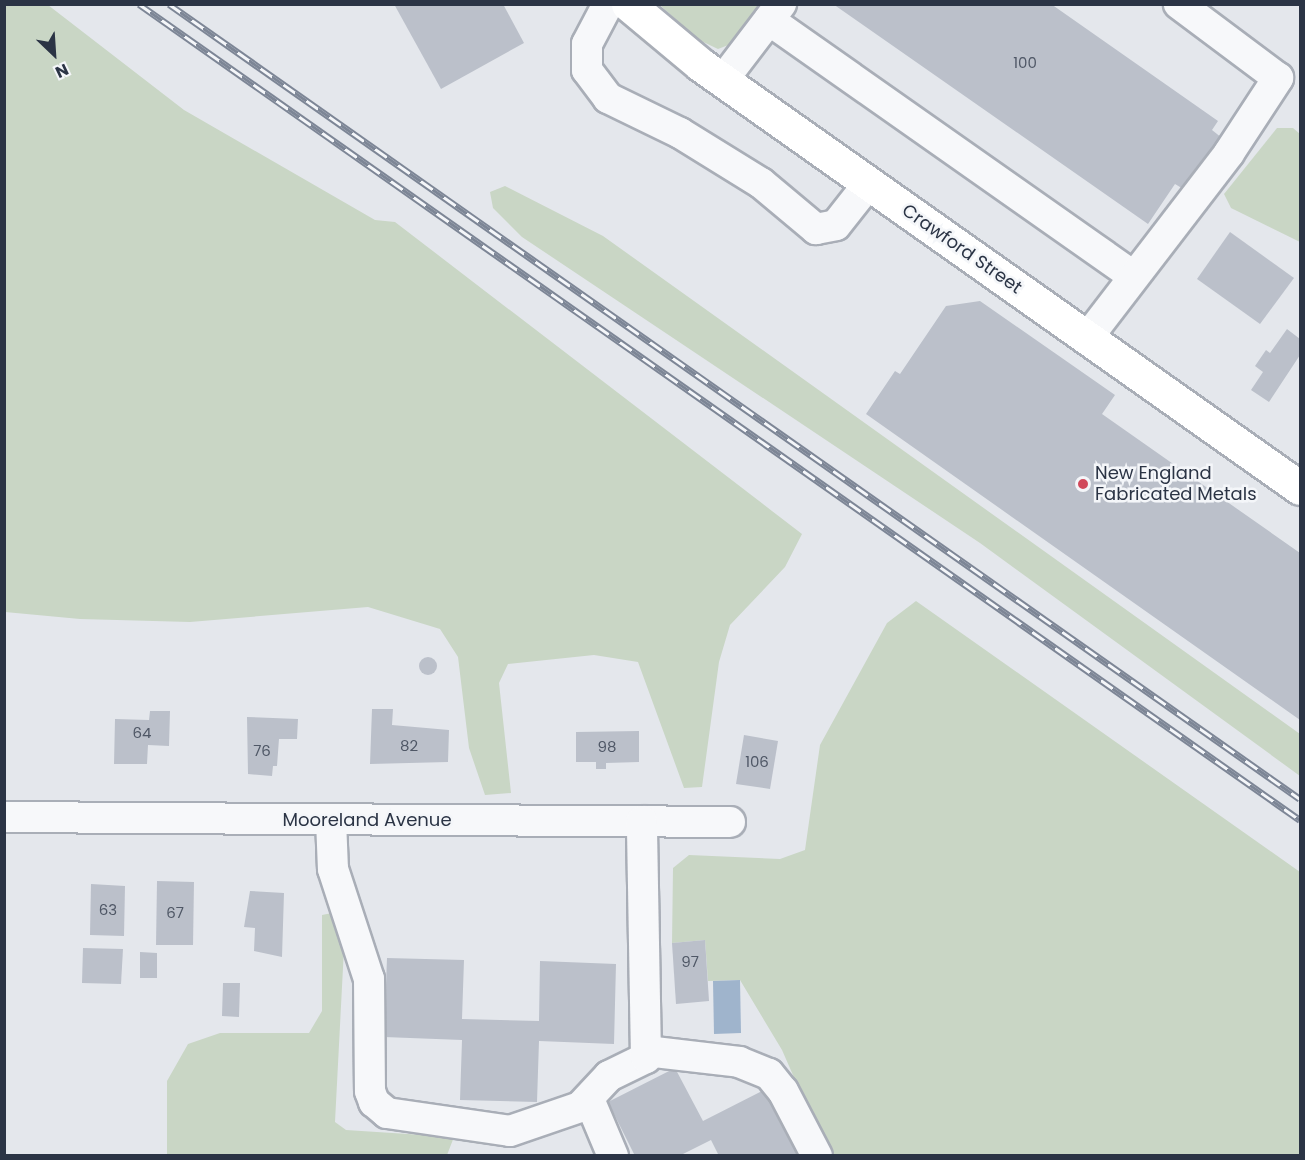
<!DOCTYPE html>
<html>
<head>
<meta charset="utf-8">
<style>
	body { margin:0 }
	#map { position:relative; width:1305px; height:1160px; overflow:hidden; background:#e4e7ec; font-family:Poppins,sans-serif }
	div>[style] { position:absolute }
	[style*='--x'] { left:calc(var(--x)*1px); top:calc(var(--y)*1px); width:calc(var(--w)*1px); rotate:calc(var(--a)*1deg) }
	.green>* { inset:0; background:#c9d6c5 }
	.water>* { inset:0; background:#9fb4cc }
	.building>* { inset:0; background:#bbc0ca }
	.round { border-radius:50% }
	.roads { filter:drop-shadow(2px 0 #a9aeb7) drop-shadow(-2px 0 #a9aeb7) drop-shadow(0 2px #a9aeb7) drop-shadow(0 -2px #a9aeb7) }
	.minor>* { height:30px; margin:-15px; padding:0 15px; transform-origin:15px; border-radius:15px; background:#f7f8fa }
	.major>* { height:33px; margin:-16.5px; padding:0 16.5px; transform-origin:16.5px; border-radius:16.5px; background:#fff }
	.rail>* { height:7px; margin-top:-3.5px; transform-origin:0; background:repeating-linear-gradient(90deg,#f4f6f9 0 14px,#7d8696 0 28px); box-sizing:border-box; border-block:2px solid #7d8696 }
	.dots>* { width:16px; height:16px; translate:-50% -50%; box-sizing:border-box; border:3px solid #f4f6f9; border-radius:50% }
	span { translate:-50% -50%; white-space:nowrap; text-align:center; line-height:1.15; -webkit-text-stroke:5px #f4f6f9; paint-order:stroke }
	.number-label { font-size:15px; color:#4f5766 }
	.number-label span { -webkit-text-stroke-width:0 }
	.street-label { font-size:18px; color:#2b3445 }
	.poi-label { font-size:18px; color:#2b3445 }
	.left { translate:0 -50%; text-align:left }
	.frame { position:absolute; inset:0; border:6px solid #2b3445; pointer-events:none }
	.north { position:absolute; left:24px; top:24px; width:60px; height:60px; -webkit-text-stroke:4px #f4f6f9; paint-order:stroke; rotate:155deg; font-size:16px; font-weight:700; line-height:24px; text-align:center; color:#2b3445 }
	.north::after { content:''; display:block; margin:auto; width:21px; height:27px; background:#2b3445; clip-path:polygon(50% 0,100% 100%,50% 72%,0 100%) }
</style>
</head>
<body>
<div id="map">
	<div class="green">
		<i style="clip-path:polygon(4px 5px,48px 5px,184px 110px,375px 220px,395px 222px,802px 534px,785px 567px,730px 625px,719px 662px,702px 787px,684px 788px,638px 662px,594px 655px,508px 664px,499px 683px,511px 793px,485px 795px,469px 748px,458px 657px,440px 629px,368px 607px,190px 622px,80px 619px,5px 612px)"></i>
		<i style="clip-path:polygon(660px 5px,764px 5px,731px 44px,718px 49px,697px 39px)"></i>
		<i style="clip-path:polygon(1277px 128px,1293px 128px,1300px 134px,1300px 242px,1231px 208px,1224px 194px)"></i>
		<i style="clip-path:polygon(505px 186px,603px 236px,1300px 734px,1300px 776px,980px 543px,522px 237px,493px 208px,490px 192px)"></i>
		<i style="clip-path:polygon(916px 601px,1300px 872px,1300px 1155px,828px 1155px,782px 1050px,740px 980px,708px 981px,705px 940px,672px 943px,673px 868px,689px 855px,780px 859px,805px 850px,820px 745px,887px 623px)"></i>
		<i style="clip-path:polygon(337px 912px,345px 929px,335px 1122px,346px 1130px,454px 1137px,447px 1155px,167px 1155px,167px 1081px,188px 1044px,220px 1033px,309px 1033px,322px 1011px,322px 915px)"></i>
	</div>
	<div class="water">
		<i style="clip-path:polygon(740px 980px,741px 1033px,714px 1034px,713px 981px)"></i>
	</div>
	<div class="building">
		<i style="clip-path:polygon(394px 4px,503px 4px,524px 43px,441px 89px)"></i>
		<i style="clip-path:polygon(833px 4px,1051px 4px,1218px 121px,1212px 130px,1222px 138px,1185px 190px,1175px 184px,1148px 224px)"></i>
		<i style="clip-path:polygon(1230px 232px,1294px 278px,1260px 324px,1197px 279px)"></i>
		<i style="clip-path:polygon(980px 301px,1115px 395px,1102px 414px,1300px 553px,1300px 720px,866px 414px,895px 371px,900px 374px,946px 306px)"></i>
		<i style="clip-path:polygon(1287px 329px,1300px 339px,1300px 355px,1269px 402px,1251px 390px,1263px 372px,1255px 366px,1266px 350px,1270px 353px)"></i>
		<i class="round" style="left:419px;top:657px;width:18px;height:18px"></i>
		<i style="clip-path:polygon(372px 709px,393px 709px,392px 725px,449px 730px,448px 762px,370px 764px)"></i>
		<i style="clip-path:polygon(150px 711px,170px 711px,169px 746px,148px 745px,147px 764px,114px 764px,115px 719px,149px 720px)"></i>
		<i style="clip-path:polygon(247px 717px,298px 719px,297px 739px,279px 739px,277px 766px,273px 766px,272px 776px,248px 774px)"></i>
		<i style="clip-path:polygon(639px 731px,639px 762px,606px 763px,606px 769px,596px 769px,596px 762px,576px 762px,576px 732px)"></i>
		<i style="clip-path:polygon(744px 735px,778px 741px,770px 789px,736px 784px)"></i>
		<i style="clip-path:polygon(157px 881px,194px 882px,193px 945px,156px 945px)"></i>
		<i style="clip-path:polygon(91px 884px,125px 886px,124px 936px,90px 935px)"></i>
		<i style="clip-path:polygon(250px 891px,284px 893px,282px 957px,254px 951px,255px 928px,244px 927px)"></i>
		<i style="clip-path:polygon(705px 940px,709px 1001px,676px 1004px,672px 943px)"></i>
		<i style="clip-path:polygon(83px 948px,123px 949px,121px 984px,82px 983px)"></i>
		<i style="clip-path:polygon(140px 952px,157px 953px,157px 978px,140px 978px)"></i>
		<i style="clip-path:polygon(387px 958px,464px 960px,462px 1019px,539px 1021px,540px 961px,616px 964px,614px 1044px,539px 1041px,537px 1102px,460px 1100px,462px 1040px,384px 1037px)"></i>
		<i style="clip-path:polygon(223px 983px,240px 983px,239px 1017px,222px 1016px)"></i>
		<i style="clip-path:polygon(675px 1068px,703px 1121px,770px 1087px,805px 1156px,719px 1156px,711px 1140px,679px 1156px,635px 1156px,608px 1102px)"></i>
	</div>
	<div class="roads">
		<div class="minor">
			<i style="--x:608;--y:4;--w:45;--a:117.7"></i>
			<i style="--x:587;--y:44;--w:26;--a:90"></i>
			<i style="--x:587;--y:70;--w:35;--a:53"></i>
			<i style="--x:608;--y:98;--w:80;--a:25.9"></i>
			<i style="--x:680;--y:133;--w:95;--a:31.7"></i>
			<i style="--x:761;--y:183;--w:72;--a:39.9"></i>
			<i style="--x:816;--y:229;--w:20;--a:-11"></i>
			<i style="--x:836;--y:225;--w:53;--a:-51.8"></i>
			<i style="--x:769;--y:20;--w:446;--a:35.1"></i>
			<i style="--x:723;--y:80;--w:96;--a:-52.7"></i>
			<i style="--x:1088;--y:337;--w:232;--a:-52.5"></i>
			<i style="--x:1229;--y:153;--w:90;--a:-56.8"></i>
			<i style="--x:1278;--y:78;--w:124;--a:-143.2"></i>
			<i style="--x:4;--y:817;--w:726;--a:0.39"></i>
			<i style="--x:331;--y:820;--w:49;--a:87.7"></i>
			<i style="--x:333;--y:869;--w:116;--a:71.9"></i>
			<i style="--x:369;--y:979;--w:112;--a:89.5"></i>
			<i style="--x:370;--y:1091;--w:12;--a:70"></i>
			<i style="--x:374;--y:1102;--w:17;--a:40"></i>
			<i style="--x:387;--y:1113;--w:124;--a:8.3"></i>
			<i style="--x:510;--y:1131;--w:74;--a:-18.9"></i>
			<i style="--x:580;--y:1107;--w:42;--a:-46.9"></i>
			<i style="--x:609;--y:1076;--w:41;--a:-25.9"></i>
			<i style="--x:646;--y:1058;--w:237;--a:-91"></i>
			<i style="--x:646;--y:1051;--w:94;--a:6.7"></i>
			<i style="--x:739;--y:1062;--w:32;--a:22"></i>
			<i style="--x:769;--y:1074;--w:22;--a:51"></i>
			<i style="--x:783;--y:1091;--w:73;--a:62.4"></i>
			<i style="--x:589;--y:1099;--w:62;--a:67.2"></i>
		</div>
		<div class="major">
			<i style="--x:628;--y:4;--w:95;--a:39.9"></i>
			<i style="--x:701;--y:65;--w:733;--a:35.23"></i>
		</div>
	</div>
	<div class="rail">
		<i style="--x:139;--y:4;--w:1419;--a:35.1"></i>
		<i style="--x:169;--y:4;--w:1382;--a:35.1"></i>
	</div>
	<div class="dots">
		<i style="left:1083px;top:484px;background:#d1495b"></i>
	</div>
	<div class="number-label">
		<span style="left:1025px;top:63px">100</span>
		<span style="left:142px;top:733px">64</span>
		<span style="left:409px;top:746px">82</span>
		<span style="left:607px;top:747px">98</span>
		<span style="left:262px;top:751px">76</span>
		<span style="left:757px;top:762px">106</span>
		<span style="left:108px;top:910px">63</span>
		<span style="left:175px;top:913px">67</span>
		<span style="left:690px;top:962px">97</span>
	</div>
	<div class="street-label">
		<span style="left:962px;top:249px;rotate:35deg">Crawford Street</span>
		<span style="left:367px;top:820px">Mooreland Avenue</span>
	</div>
	<div class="poi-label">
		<span class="left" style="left:1095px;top:484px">New England<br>Fabricated Metals</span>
	</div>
	<div class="frame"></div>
	<div class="north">N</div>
</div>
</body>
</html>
